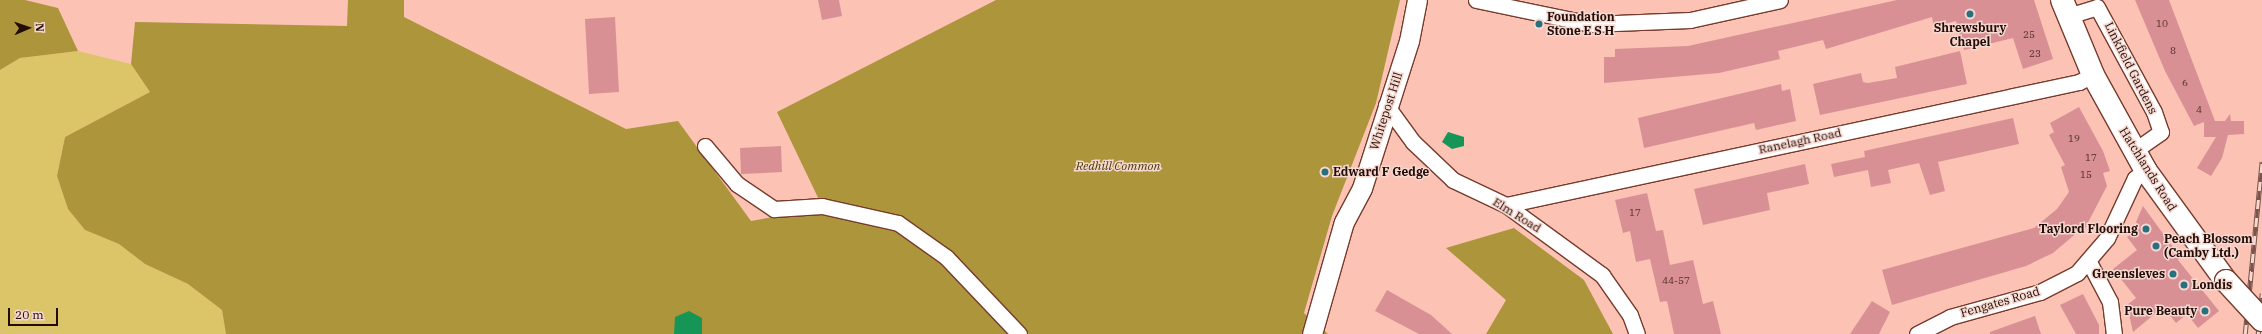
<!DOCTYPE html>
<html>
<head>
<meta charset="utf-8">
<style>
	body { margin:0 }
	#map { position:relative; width:2262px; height:334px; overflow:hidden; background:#fcc2b4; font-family:"IBM Plex Serif",serif }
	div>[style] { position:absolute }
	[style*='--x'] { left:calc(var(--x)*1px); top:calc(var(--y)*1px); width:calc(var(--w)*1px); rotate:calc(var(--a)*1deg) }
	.green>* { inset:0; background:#dcc469 }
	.forest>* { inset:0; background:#ac953a }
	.water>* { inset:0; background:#169556 }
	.building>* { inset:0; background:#d89095 }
	.roads { filter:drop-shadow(1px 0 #773b2c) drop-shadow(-1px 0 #773b2c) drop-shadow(0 1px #773b2c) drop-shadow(0 -1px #773b2c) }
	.minor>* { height:15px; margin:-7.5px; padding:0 7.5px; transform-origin:7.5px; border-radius:7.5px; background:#fff }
	.tertiary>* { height:19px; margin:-9.5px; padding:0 9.5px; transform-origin:9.5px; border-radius:9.5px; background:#fff }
	.primary>* { height:22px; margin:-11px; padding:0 11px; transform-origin:11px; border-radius:11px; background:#fff }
	.rail>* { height:4.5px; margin-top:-2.25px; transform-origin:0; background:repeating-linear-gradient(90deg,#f5d8d0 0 9px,#79544b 0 18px); box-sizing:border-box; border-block:1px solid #79544b }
	.bridges { filter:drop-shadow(1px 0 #773b2c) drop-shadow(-1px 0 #773b2c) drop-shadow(0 1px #773b2c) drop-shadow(0 -1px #773b2c) }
	.primary-bridge>* { height:22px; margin:-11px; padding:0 11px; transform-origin:11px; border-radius:11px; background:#fff }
	.dots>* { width:11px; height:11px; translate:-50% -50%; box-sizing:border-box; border:2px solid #f5d8d0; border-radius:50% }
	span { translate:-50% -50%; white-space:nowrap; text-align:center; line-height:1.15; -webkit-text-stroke:3px #f5d8d0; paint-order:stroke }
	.number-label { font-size:10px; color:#502c2a }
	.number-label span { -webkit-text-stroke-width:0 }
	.poi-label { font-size:12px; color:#230b06; font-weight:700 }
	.left { translate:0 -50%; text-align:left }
	.right { translate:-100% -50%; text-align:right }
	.street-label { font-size:12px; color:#230b06 }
	.park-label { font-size:12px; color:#463904; font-style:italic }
	.north { position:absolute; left:8px; top:8px; width:40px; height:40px; -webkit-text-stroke:3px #f5d8d0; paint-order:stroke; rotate:88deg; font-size:11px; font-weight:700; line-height:16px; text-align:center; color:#230b06 }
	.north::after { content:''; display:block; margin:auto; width:14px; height:18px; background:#230b06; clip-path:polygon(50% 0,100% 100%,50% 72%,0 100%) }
	.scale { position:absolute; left:8px; top:308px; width:50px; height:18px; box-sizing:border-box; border:2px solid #230b06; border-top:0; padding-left:5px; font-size:12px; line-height:14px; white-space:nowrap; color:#230b06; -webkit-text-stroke:3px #f5d8d0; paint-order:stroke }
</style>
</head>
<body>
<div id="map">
	<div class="green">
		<i style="clip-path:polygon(78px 51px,131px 64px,150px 92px,65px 137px,57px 176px,68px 209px,85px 230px,119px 244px,145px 264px,188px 284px,222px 310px,226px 334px,0 334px,0 70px,20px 58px)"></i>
	</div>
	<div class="forest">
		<i style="clip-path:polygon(0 0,25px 0,58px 8px,78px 51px,20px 58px,0 70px)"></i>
		<i style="clip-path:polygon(348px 0,404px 0,404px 17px,626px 129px,678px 121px,751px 221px,823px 208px,777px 112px,996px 0,1400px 0,1376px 103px,1332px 216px,1304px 313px,1328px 334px,226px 334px,222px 310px,188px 284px,145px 264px,119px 244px,85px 230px,68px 209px,57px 176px,65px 137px,150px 92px,131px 64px,135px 22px,347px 26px)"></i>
		<i style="clip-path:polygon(1514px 228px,1584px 280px,1613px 334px,1486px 334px,1506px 300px,1446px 248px)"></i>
	</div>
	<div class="water">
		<i style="clip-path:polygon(1448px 132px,1464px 137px,1464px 146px,1452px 149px,1442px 142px)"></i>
		<i style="clip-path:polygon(689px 311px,702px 318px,702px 334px,674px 334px,675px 317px)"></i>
	</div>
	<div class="building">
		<i style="clip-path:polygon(818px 0,839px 0,842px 16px,822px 20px)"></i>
		<i style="clip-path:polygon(1897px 0,2034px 0,2053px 59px,2023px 69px,2013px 38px,1964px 50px,1956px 21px,1934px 27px,1932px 17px,1826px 49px,1823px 40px,1778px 51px,1780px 59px,1719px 73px,1604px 83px,1604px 57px,1615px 57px,1615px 49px,1688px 46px)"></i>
		<i style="clip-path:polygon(2135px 0,2169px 0,2215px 121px,2225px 121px,2230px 114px,2231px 121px,2244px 121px,2244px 134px,2228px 135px,2222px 158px,2211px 176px,2197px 168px,2216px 137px,2204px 137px,2204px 122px,2194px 126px,2165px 71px)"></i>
		<i style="clip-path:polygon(615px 17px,619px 92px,589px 94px,585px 19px)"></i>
		<i style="clip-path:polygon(1960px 51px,1967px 84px,1820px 115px,1813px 84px,1861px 73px,1863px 82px,1868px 83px,1897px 78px,1895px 67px)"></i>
		<i style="clip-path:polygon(1781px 84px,1782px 91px,1790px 89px,1796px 121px,1756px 130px,1754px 123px,1644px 148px,1638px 118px)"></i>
		<i style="clip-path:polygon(2079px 107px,2103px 151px,2110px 171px,2103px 173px,2107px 186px,2082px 234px,2079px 231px,2053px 253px,2026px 266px,1892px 305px,1882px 270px,2034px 228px,2057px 209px,2069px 192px,2061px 167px,2065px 165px,2049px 135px,2054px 132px,2050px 123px)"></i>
		<i style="clip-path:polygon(2013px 118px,2019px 144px,1938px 162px,1945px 191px,1930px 195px,1919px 163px,1888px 170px,1891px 183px,1871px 187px,1868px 170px,1834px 177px,1831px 164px,1865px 157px,1864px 151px)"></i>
		<i style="clip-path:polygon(781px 146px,782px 172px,741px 174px,740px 148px)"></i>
		<i style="clip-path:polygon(1805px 164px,1809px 184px,1767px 193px,1770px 210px,1703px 225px,1694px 189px)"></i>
		<i style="clip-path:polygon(1647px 193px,1656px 231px,1663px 230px,1670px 265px,1693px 260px,1703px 304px,1713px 301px,1721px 334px,1674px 334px,1667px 301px,1660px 302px,1650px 259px,1636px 262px,1630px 231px,1623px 233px,1615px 200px)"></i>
		<i style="clip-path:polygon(2143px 206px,2180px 257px,2178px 260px,2219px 311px,2198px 328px,2187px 314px,2176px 323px,2163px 307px,2133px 332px,2127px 305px,2136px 298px,2113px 269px,2137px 250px,2127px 237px,2140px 228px,2136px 222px)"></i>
		<i style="clip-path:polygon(1387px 290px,1431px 315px,1452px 334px,1419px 334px,1375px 311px)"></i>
		<i style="clip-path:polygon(2083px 294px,2099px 325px,2099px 334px,2076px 334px,2060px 305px)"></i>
		<i style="clip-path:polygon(1872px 301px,1890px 312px,1879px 334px,1850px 334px)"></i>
		<i style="clip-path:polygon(2035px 316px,2041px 334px,1990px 334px,1990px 332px)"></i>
	</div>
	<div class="roads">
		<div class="minor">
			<i style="--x:1476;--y:0;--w:117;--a:11.8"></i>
			<i style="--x:1591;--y:24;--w:99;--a:-2.3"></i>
			<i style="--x:1690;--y:20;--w:92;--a:-12.5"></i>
			<i style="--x:2068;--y:16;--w:30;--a:-17"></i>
			<i style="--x:2097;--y:7;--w:119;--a:61.5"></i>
			<i style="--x:2154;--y:112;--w:21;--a:71"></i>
			<i style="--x:2161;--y:132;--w:32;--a:145"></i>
			<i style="--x:1386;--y:105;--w:46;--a:53.9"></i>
			<i style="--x:1413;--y:142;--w:55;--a:43.5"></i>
			<i style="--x:1453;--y:180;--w:59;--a:25.3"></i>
			<i style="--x:1506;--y:205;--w:119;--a:36.1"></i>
			<i style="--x:1602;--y:275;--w:49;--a:55"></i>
			<i style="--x:1630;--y:315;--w:20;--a:70"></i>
			<i style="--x:705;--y:146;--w:50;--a:49.9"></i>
			<i style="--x:737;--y:184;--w:45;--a:34"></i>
			<i style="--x:774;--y:209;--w:48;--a:-3.6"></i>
			<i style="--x:822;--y:206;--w:78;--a:12.6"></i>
			<i style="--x:898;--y:223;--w:59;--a:35.3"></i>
			<i style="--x:946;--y:257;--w:106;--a:46.5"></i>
			<i style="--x:1506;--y:205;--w:586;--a:-12.12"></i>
			<i style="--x:2079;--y:82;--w:16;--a:-27"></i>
			<i style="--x:2089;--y:262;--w:45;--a:62.3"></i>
			<i style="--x:2110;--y:302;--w:32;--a:83"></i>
			<i style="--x:1917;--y:334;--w:37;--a:-27"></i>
			<i style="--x:1950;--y:317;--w:93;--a:-15.5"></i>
			<i style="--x:2040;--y:292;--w:42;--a:-27.2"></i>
			<i style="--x:2077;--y:273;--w:46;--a:-49.4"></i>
			<i style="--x:2107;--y:238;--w:66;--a:-65"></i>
			<i style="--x:2135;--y:178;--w:13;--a:-32"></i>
		</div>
		<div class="tertiary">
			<i style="--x:1312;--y:334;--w:116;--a:-74.1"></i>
			<i style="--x:1344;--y:222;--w:38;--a:-62"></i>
			<i style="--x:1362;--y:188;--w:154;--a:-72.3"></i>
			<i style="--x:1409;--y:41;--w:42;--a:-79"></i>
		</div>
		<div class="primary">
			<i style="--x:2062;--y:0;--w:81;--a:67.5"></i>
			<i style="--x:2093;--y:75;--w:110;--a:61.1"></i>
			<i style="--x:2146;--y:171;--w:136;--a:54"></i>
		</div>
	</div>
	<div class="rail">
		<i style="--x:2245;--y:334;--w:173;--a:-84.4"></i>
		<i style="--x:2258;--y:334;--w:41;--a:-84.4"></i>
	</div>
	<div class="bridges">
		<div class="primary-bridge">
			<i style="--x:2226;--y:281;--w:53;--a:47.3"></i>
		</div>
	</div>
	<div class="dots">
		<i style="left:1970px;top:14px;background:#2a6f7e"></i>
		<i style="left:1539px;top:24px;background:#2a6f7e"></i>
		<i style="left:1325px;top:172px;background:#2a6f7e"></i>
		<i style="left:2146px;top:229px;background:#2a6f7e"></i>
		<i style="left:2156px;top:246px;background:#2a6f7e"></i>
		<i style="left:2173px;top:274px;background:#2a6f7e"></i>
		<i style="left:2184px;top:285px;background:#2a6f7e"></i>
		<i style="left:2205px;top:311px;background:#2a6f7e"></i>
	</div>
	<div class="number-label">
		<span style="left:2162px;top:24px">10</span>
		<span style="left:2029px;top:35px">25</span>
		<span style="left:2173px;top:51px">8</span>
		<span style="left:2035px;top:54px">23</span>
		<span style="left:2185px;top:83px">6</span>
		<span style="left:2199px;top:110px">4</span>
		<span style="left:2074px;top:139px">19</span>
		<span style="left:2091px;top:158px">17</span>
		<span style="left:2086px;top:175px">15</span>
		<span style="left:1635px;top:213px">17</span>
		<span style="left:1676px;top:281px">44-57</span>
	</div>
	<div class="poi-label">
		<span class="left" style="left:1547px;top:24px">Foundation<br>Stone E S H</span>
		<span style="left:1970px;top:35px">Shrewsbury<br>Chapel</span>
		<span class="left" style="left:1333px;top:172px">Edward F Gedge</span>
		<span class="right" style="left:2138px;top:229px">Taylord Flooring</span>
		<span class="left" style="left:2164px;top:246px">Peach Blossom<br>(Camby Ltd.)</span>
		<span class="right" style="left:2165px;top:274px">Greensleves</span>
		<span class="left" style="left:2192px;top:285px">Londis</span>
		<span class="right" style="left:2197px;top:311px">Pure Beauty</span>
	</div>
	<div class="street-label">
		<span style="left:2131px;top:68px;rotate:63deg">Linkfield Gardens</span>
		<span style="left:1386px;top:111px;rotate:-72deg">Whitepost Hill</span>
		<span style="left:1800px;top:141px;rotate:-12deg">Ranelagh Road</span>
		<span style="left:2148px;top:169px;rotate:58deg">Hatchlands Road</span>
		<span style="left:1517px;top:215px;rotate:32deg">Elm Road</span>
		<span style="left:2000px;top:302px;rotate:-16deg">Fengates Road</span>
	</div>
	<div class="park-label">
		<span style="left:1118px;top:166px">Redhill Common</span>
	</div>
	<div class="north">N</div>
	<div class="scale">20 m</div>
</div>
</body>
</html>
